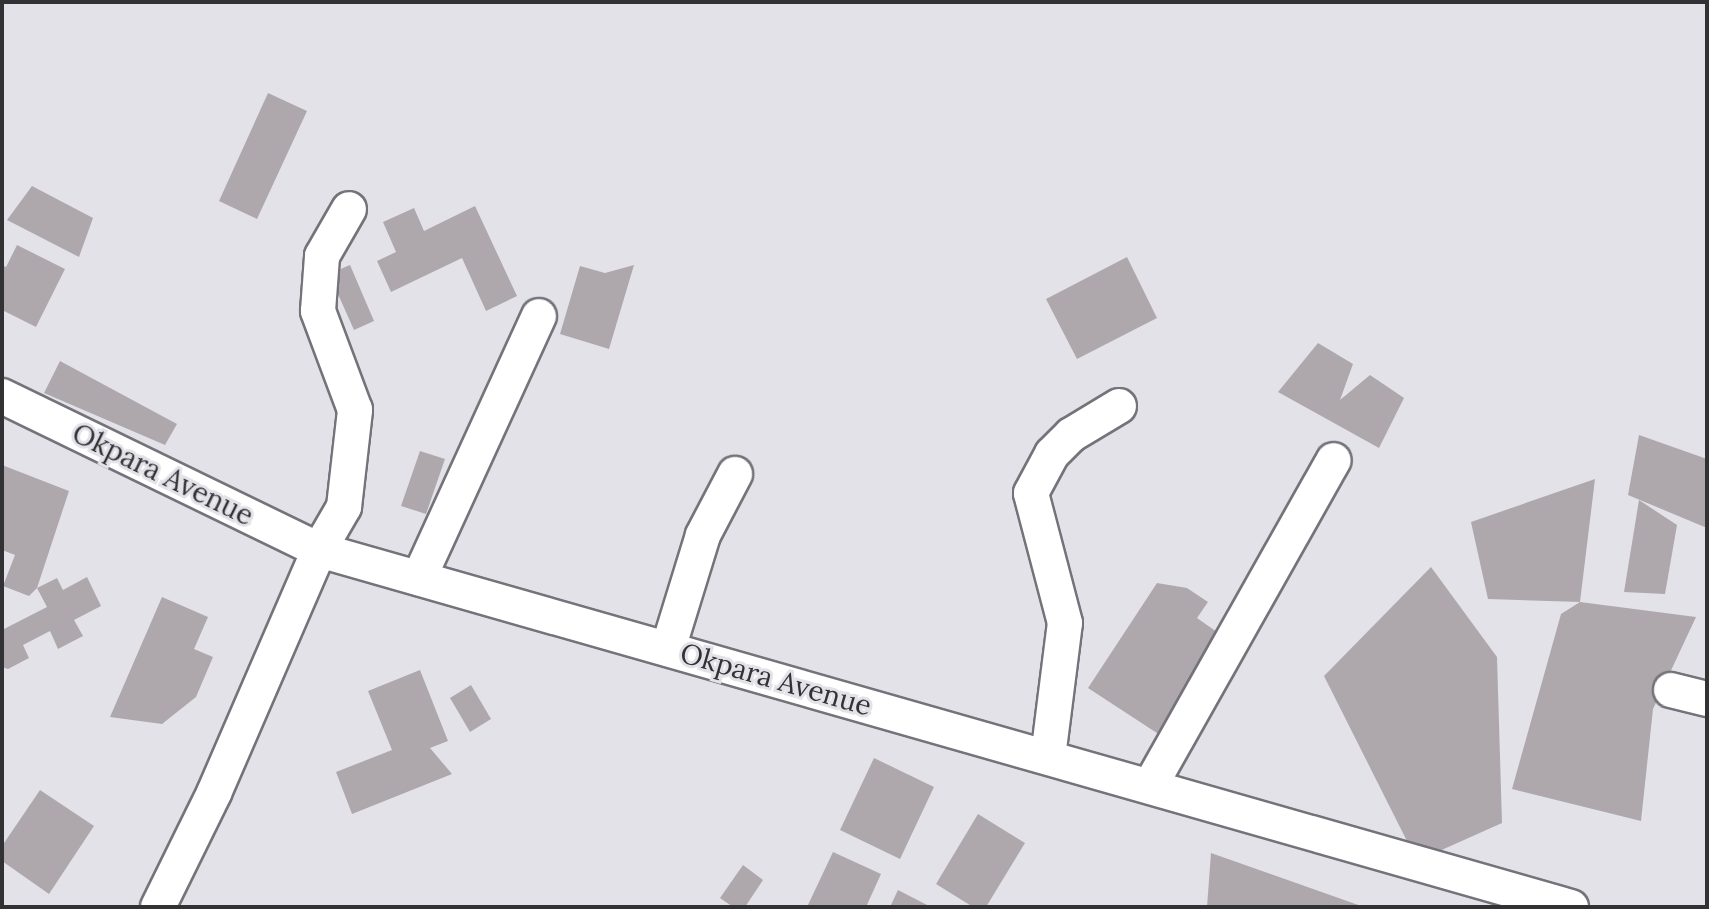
<!DOCTYPE html>
<html>
<head>
<meta charset="utf-8">
<style>
	body { margin:0 }
	#map { position:relative; width:1709px; height:909px; overflow:hidden; background:#e3e2e9; font-family:Lora,serif }
	div>[style] { position:absolute }
	[style*='--x'] { left:calc(var(--x)*1px); top:calc(var(--y)*1px); width:calc(var(--w)*1px); rotate:calc(var(--a)*1deg) }
	.building>* { inset:0; background:#aea8ad }
	.roads { filter:drop-shadow(2px 0 #75737a) drop-shadow(-2px 0 #75737a) drop-shadow(0 2px #75737a) drop-shadow(0 -2px #75737a) }
	.minor>* { height:34px; margin:-17px; padding:0 17px; transform-origin:17px; border-radius:17px; background:#fff }
	span { translate:-50% -50%; white-space:nowrap; text-align:center; line-height:1.15; -webkit-text-stroke:6px #e3e2e9; paint-order:stroke }
	.street-label { font-size:28px; color:#323234 }
	.frame { position:absolute; inset:0; border:4px solid #323234; pointer-events:none }
</style>
</head>
<body>
<div id="map">
	<div class="building">
		<i style="clip-path:polygon(268px 93px,307px 111px,257px 219px,219px 201px)"></i>
		<i style="clip-path:polygon(32px 186px,93px 218px,79px 257px,7px 220px)"></i>
		<i style="clip-path:polygon(475px 206px,517px 296px,486px 311px,462px 258px,391px 292px,377px 261px,396px 252px,383px 222px,414px 208px,424px 231px)"></i>
		<i style="clip-path:polygon(17px 245px,65px 269px,36px 327px,2px 310px,2px 265px,6px 267px)"></i>
		<i style="clip-path:polygon(1127px 257px,1157px 318px,1077px 359px,1046px 299px)"></i>
		<i style="clip-path:polygon(350px 265px,374px 321px,354px 330px,329px 274px)"></i>
		<i style="clip-path:polygon(634px 265px,609px 349px,560px 334px,580px 266px,605px 273px)"></i>
		<i style="clip-path:polygon(1318px 343px,1353px 364px,1340px 400px,1370px 375px,1404px 398px,1379px 448px,1278px 392px)"></i>
		<i style="clip-path:polygon(60px 361px,177px 424px,165px 445px,44px 393px)"></i>
		<i style="clip-path:polygon(1639px 435px,1707px 459px,1707px 528px,1628px 495px)"></i>
		<i style="clip-path:polygon(420px 451px,445px 459px,426px 514px,401px 506px)"></i>
		<i style="clip-path:polygon(2px 465px,69px 491px,37px 588px,29px 596px,3px 586px,15px 555px,2px 550px)"></i>
		<i style="clip-path:polygon(1595px 479px,1580px 602px,1488px 599px,1471px 522px)"></i>
		<i style="clip-path:polygon(1639px 500px,1677px 525px,1665px 594px,1624px 592px)"></i>
		<i style="clip-path:polygon(1431px 567px,1497px 657px,1502px 823px,1417px 861px,1324px 676px)"></i>
		<i style="clip-path:polygon(87px 577px,101px 606px,74px 620px,83px 636px,58px 649px,50px 631px,23px 645px,29px 658px,8px 669px,2px 667px,2px 630px,47px 607px,37px 588px,57px 578px,63px 590px)"></i>
		<i style="clip-path:polygon(1157px 583px,1187px 588px,1208px 602px,1197px 618px,1227px 639px,1163px 737px,1088px 688px)"></i>
		<i style="clip-path:polygon(162px 597px,208px 617px,194px 649px,213px 657px,196px 697px,162px 724px,110px 717px)"></i>
		<i style="clip-path:polygon(1580px 602px,1696px 617px,1653px 709px,1641px 821px,1512px 789px,1561px 614px)"></i>
		<i style="clip-path:polygon(420px 670px,448px 741px,430px 748px,452px 774px,352px 814px,336px 772px,392px 750px,368px 691px)"></i>
		<i style="clip-path:polygon(471px 685px,491px 719px,470px 732px,450px 698px)"></i>
		<i style="clip-path:polygon(874px 758px,934px 787px,900px 859px,840px 830px)"></i>
		<i style="clip-path:polygon(40px 790px,94px 826px,49px 894px,2px 861px,2px 846px)"></i>
		<i style="clip-path:polygon(978px 814px,1025px 843px,986px 907px,973px 907px,936px 884px)"></i>
		<i style="clip-path:polygon(833px 852px,881px 874px,866px 907px,807px 907px)"></i>
		<i style="clip-path:polygon(1211px 853px,1364px 907px,1207px 907px)"></i>
		<i style="clip-path:polygon(743px 865px,763px 880px,745px 907px,733px 907px,720px 898px)"></i>
		<i style="clip-path:polygon(898px 890px,931px 907px,890px 907px)"></i>
	</div>
	<div class="roads">
		<div class="minor">
			<i style="--x:2;--y:396;--w:352;--a:25.9"></i>
			<i style="--x:319;--y:550;--w:1302;--a:15.92"></i>
			<i style="--x:419;--y:578;--w:288;--a:-65.4"></i>
			<i style="--x:668;--y:649;--w:119;--a:-72.9"></i>
			<i style="--x:703;--y:535;--w:69;--a:-62.3"></i>
			<i style="--x:1671;--y:690;--w:37;--a:14"></i>
			<i style="--x:1048;--y:757;--w:135;--a:-82.8"></i>
			<i style="--x:1065;--y:623;--w:134;--a:-104.7"></i>
			<i style="--x:1031;--y:493;--w:44;--a:-61.7"></i>
			<i style="--x:1052;--y:454;--w:27;--a:-45"></i>
			<i style="--x:1071;--y:435;--w:56;--a:-31.1"></i>
			<i style="--x:1150;--y:786;--w:374;--a:-60.6"></i>
			<i style="--x:158;--y:907;--w:127;--a:-63.8"></i>
			<i style="--x:214;--y:793;--w:265;--a:-66.6"></i>
			<i style="--x:319;--y:550;--w:50;--a:-59.8"></i>
			<i style="--x:344;--y:507;--w:98;--a:-83.5"></i>
			<i style="--x:355;--y:410;--w:106;--a:-110.5"></i>
			<i style="--x:318;--y:311;--w:55;--a:-85.8"></i>
			<i style="--x:322;--y:256;--w:54;--a:-60.1"></i>
		</div>
	</div>
	<div class="street-label">
		<span style="left:163px;top:474px;rotate:26deg">Okpara Avenue</span>
		<span style="left:776px;top:679px;rotate:16deg">Okpara Avenue</span>
	</div>
	<div class="frame"></div>
</div>
</body>
</html>
